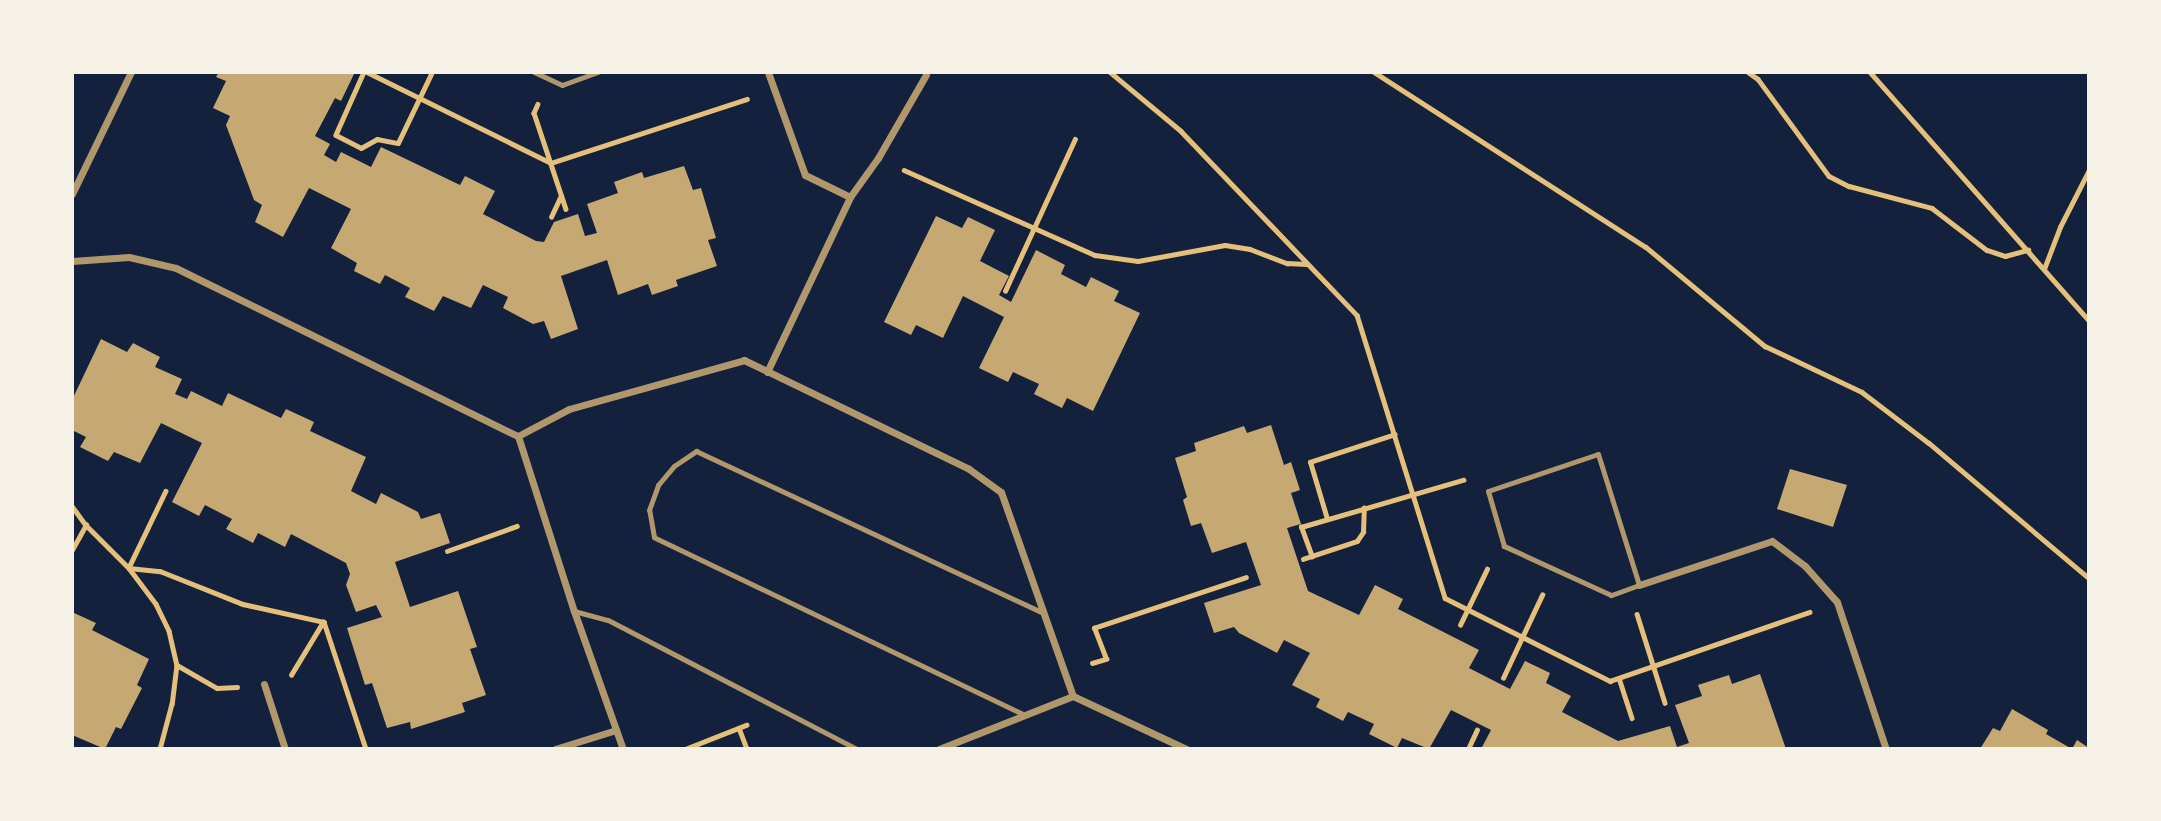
<!DOCTYPE html>
<html>
<head>
<meta charset="utf-8">
<style>
	body { margin:0 }
	#map { position:relative; width:2161px; height:821px; overflow:hidden; background:#14213d; font-family:Ubuntu,sans-serif }
	div>[style] { position:absolute }
	[style*='--x'] { left:calc(var(--x)*1px); top:calc(var(--y)*1px); width:calc(var(--w)*1px); rotate:calc(var(--a)*1deg) }
	.building>* { inset:0; background:#c6a872 }
	.path>* { height:4.5px; margin:-2.25px; padding:0 2.25px; transform-origin:2.25px; border-radius:2.25px; background:#e5c07b }
	.service>* { height:5px; margin:-2.5px; padding:0 2.5px; transform-origin:2.5px; border-radius:2.5px; background:#b1986c }
	.minor>* { height:7px; margin:-3.5px; padding:0 3.5px; transform-origin:3.5px; border-radius:3.5px; background:#b1986c }
	span { translate:-50% -50%; white-space:nowrap; text-align:center; line-height:1.15; -webkit-text-stroke:5px #f6f1e7; paint-order:stroke }
	.frame { position:absolute; inset:0; border:74px solid #f6f1e7; pointer-events:none }
</style>
</head>
<body>
<div id="map">
	<div class="building">
		<i style="clip-path:polygon(219px 72px,354px 74px,341px 101px,335px 98px,315px 136px,330px 144px,324px 155px,336px 162px,341px 152px,371px 167px,381px 147px,460px 185px,465px 176px,495px 191px,483px 214px,536px 241px,544px 242px,554px 222px,578px 214px,585px 236px,597px 233px,587px 204px,618px 193px,614px 182px,642px 172px,644px 178px,684px 166px,693px 190px,701px 188px,716px 238px,708px 240px,717px 266px,676px 280px,678px 286px,652px 295px,648px 284px,618px 295px,607px 260px,561px 276px,578px 329px,551px 339px,544px 321px,533px 324px,503px 308px,508px 297px,483px 285px,471px 308px,443px 296px,434px 311px,405px 297px,410px 288px,385px 275px,380px 284px,354px 271px,357px 263px,331px 248px,351px 209px,309px 188px,283px 237px,255px 222px,262px 205px,254px 200px,226px 125px,230px 116px,213px 108px,226px 81px,216px 77px)"></i>
		<i style="clip-path:polygon(936px 216px,962px 228px,968px 217px,995px 230px,980px 261px,1009px 276px,999px 295px,1011px 302px,1036px 250px,1065px 265px,1061px 274px,1086px 287px,1091px 277px,1119px 291px,1114px 301px,1140px 313px,1093px 411px,1067px 398px,1062px 408px,1034px 394px,1039px 384px,1013px 372px,1008px 382px,979px 368px,1004px 317px,963px 296px,943px 338px,916px 325px,911px 335px,884px 322px)"></i>
		<i style="clip-path:polygon(101px 339px,127px 352px,133px 343px,160px 357px,155px 367px,182px 379px,175px 394px,187px 399px,191px 391px,222px 406px,228px 393px,281px 418px,286px 409px,314px 422px,310px 431px,366px 457px,351px 491px,376px 504px,381px 493px,418px 512px,421px 519px,440px 513px,450px 543px,395px 562px,410px 607px,458px 591px,477px 647px,470px 649px,486px 695px,462px 703px,465px 712px,411px 729px,410px 722px,387px 728px,372px 683px,365px 685px,347px 628px,382px 617px,376px 605px,356px 612px,346px 585px,350px 574px,346px 563px,291px 534px,285px 547px,258px 533px,253px 543px,226px 529px,232px 519px,205px 505px,199px 516px,172px 502px,202px 443px,161px 423px,140px 463px,114px 452px,108px 461px,80px 447px,86px 437px,72px 430px,72px 400px)"></i>
		<i style="clip-path:polygon(1271px 425px,1284px 465px,1291px 462px,1300px 490px,1291px 493px,1301px 524px,1287px 528px,1308px 591px,1359px 615px,1375px 585px,1403px 599px,1398px 609px,1479px 650px,1469px 668px,1510px 689px,1525px 661px,1550px 673px,1546px 683px,1571px 696px,1562px 712px,1618px 741px,1670px 726px,1677px 747px,1689px 743px,1675px 705px,1702px 696px,1698px 685px,1729px 675px,1732px 684px,1760px 674px,1786px 749px,1481px 749px,1491px 730px,1451px 710px,1429px 749px,1402px 738px,1397px 748px,1369px 734px,1374px 724px,1348px 712px,1343px 721px,1316px 707px,1320px 699px,1292px 685px,1310px 653px,1284px 640px,1277px 653px,1239px 633px,1234px 627px,1214px 633px,1204px 603px,1261px 585px,1246px 542px,1212px 553px,1201px 523px,1191px 526px,1183px 500px,1187px 497px,1175px 458px,1196px 451px,1194px 443px,1244px 426px,1247px 433px)"></i>
		<i style="clip-path:polygon(1790px 469px,1847px 485px,1833px 527px,1777px 509px)"></i>
		<i style="clip-path:polygon(72px 612px,96px 623px,92px 630px,149px 659px,137px 685px,142px 688px,121px 729px,116px 727px,105px 749px,72px 735px)"></i>
		<i style="clip-path:polygon(2012px 709px,2048px 730px,2046px 734px,2072px 749px,1980px 749px,1993px 728px,2000px 731px)"></i>
		<i style="clip-path:polygon(2077px 740px,2089px 748px,2089px 749px,2072px 749px)"></i>
	</div>
	<div class="path">
		<i style="--x:364;--y:72;--w:69;--a:114"></i>
		<i style="--x:336;--y:135;--w:28;--a:27"></i>
		<i style="--x:361;--y:148;--w:18;--a:-29"></i>
		<i style="--x:377;--y:139;--w:21;--a:11"></i>
		<i style="--x:398;--y:143;--w:79;--a:-64.4"></i>
		<i style="--x:367;--y:72;--w:205;--a:26.3"></i>
		<i style="--x:551;--y:163;--w:206;--a:-18.1"></i>
		<i style="--x:1110;--y:72;--w:92;--a:39.7"></i>
		<i style="--x:1181;--y:131;--w:255;--a:46.3"></i>
		<i style="--x:1357;--y:315;--w:296;--a:72.7"></i>
		<i style="--x:1445;--y:598;--w:185;--a:26.7"></i>
		<i style="--x:1610;--y:681;--w:211;--a:-19.1"></i>
		<i style="--x:1374;--y:72;--w:323;--a:32.8"></i>
		<i style="--x:1646;--y:247;--w:155;--a:39.8"></i>
		<i style="--x:1765;--y:346;--w:107;--a:25.4"></i>
		<i style="--x:1862;--y:392;--w:84;--a:37.3"></i>
		<i style="--x:1929;--y:443;--w:209;--a:40.2"></i>
		<i style="--x:1748;--y:72;--w:12;--a:35"></i>
		<i style="--x:1758;--y:79;--w:120;--a:53.8"></i>
		<i style="--x:1829;--y:176;--w:22;--a:27"></i>
		<i style="--x:1849;--y:186;--w:86;--a:14.8"></i>
		<i style="--x:1932;--y:208;--w:69;--a:37.4"></i>
		<i style="--x:1987;--y:250;--w:19;--a:18"></i>
		<i style="--x:2005;--y:256;--w:24;--a:-15"></i>
		<i style="--x:1870;--y:72;--w:331;--a:48.6"></i>
		<i style="--x:538;--y:104;--w:10;--a:114"></i>
		<i style="--x:534;--y:113;--w:101;--a:71.6"></i>
		<i style="--x:904;--y:170;--w:209;--a:24"></i>
		<i style="--x:1095;--y:255;--w:43;--a:7.9"></i>
		<i style="--x:1138;--y:261;--w:88;--a:-10.4"></i>
		<i style="--x:1225;--y:245;--w:25;--a:9"></i>
		<i style="--x:1250;--y:249;--w:40;--a:21"></i>
		<i style="--x:1287;--y:263;--w:19;--a:3"></i>
		<i style="--x:551;--y:217;--w:23;--a:-65"></i>
		<i style="--x:2044;--y:269;--w:45;--a:-69.1"></i>
		<i style="--x:2060;--y:227;--w:64;--a:-63"></i>
		<i style="--x:1005;--y:291;--w:167;--a:-65.3"></i>
		<i style="--x:166;--y:491;--w:85;--a:115.7"></i>
		<i style="--x:129;--y:568;--w:31;--a:6"></i>
		<i style="--x:160;--y:571;--w:89;--a:21.7"></i>
		<i style="--x:243;--y:604;--w:83;--a:12.5"></i>
		<i style="--x:324;--y:622;--w:134;--a:71.7"></i>
		<i style="--x:72;--y:506;--w:24;--a:54"></i>
		<i style="--x:86;--y:525;--w:61;--a:45"></i>
		<i style="--x:129;--y:568;--w:45;--a:53.1"></i>
		<i style="--x:156;--y:604;--w:30;--a:64"></i>
		<i style="--x:169;--y:631;--w:35;--a:77"></i>
		<i style="--x:177;--y:665;--w:39;--a:97"></i>
		<i style="--x:172;--y:704;--w:47;--a:104.9"></i>
		<i style="--x:1327;--y:519;--w:59;--a:-106.6"></i>
		<i style="--x:1310;--y:462;--w:89;--a:-18.2"></i>
		<i style="--x:72;--y:550;--w:29;--a:-61"></i>
		<i style="--x:447;--y:551;--w:74;--a:-19.7"></i>
		<i style="--x:1312;--y:557;--w:32;--a:-110"></i>
		<i style="--x:1301;--y:527;--w:169;--a:-16.2"></i>
		<i style="--x:1303;--y:559;--w:57;--a:-18.4"></i>
		<i style="--x:1357;--y:541;--w:11;--a:-56"></i>
		<i style="--x:1363;--y:532;--w:24;--a:-88"></i>
		<i style="--x:1637;--y:614;--w:93;--a:72.5"></i>
		<i style="--x:1460;--y:625;--w:62;--a:-64.3"></i>
		<i style="--x:1092;--y:663;--w:15;--a:-16"></i>
		<i style="--x:1106;--y:659;--w:33;--a:-111"></i>
		<i style="--x:1094;--y:628;--w:160;--a:-18.5"></i>
		<i style="--x:177;--y:665;--w:46;--a:29.9"></i>
		<i style="--x:217;--y:688;--w:20;--a:-3"></i>
		<i style="--x:291;--y:675;--w:62;--a:-58.9"></i>
		<i style="--x:1503;--y:678;--w:92;--a:-64.8"></i>
		<i style="--x:1619;--y:678;--w:42;--a:72"></i>
		<i style="--x:739;--y:728;--w:22;--a:69"></i>
		<i style="--x:685;--y:749;--w:66;--a:-21.5"></i>
		<i style="--x:1468;--y:749;--w:21;--a:-65"></i>
	</div>
	<div class="service">
		<i style="--x:534;--y:72;--w:31;--a:25"></i>
		<i style="--x:562;--y:85;--w:38;--a:-20"></i>
		<i style="--x:1598;--y:454;--w:137;--a:72.6"></i>
		<i style="--x:1639;--y:585;--w:30;--a:160"></i>
		<i style="--x:1611;--y:595;--w:118;--a:-155.4"></i>
		<i style="--x:1504;--y:546;--w:57;--a:-106.2"></i>
		<i style="--x:1488;--y:491;--w:116;--a:-18.6"></i>
		<i style="--x:574;--y:611;--w:35;--a:15"></i>
		<i style="--x:608;--y:620;--w:280;--a:27.4"></i>
		<i style="--x:1025;--y:715;--w:411;--a:-154.4"></i>
		<i style="--x:654;--y:537;--w:27;--a:-100"></i>
		<i style="--x:649;--y:510;--w:27;--a:-70"></i>
		<i style="--x:658;--y:485;--w:25;--a:-50"></i>
		<i style="--x:674;--y:466;--w:27;--a:-34"></i>
		<i style="--x:696;--y:451;--w:383;--a:25"></i>
	</div>
	<div class="minor">
		<i style="--x:72;--y:194;--w:136;--a:-64.2"></i>
		<i style="--x:850;--y:197;--w:48;--a:-54.3"></i>
		<i style="--x:878;--y:158;--w:96;--a:-60"></i>
		<i style="--x:72;--y:261;--w:57;--a:-4"></i>
		<i style="--x:129;--y:257;--w:48;--a:13.2"></i>
		<i style="--x:176;--y:268;--w:381;--a:26.2"></i>
		<i style="--x:518;--y:436;--w:184;--a:72.3"></i>
		<i style="--x:574;--y:611;--w:146;--a:70.5"></i>
		<i style="--x:767;--y:372;--w:194;--a:-64.6"></i>
		<i style="--x:850;--y:197;--w:50;--a:-153.9"></i>
		<i style="--x:805;--y:175;--w:109;--a:-109.8"></i>
		<i style="--x:518;--y:436;--w:58;--a:-27.9"></i>
		<i style="--x:569;--y:409;--w:182;--a:-15.6"></i>
		<i style="--x:744;--y:360;--w:250;--a:25.8"></i>
		<i style="--x:969;--y:469;--w:39;--a:36"></i>
		<i style="--x:1001;--y:492;--w:216;--a:70.6"></i>
		<i style="--x:1073;--y:696;--w:125;--a:25.1"></i>
		<i style="--x:1639;--y:585;--w:140;--a:-18.3"></i>
		<i style="--x:1772;--y:541;--w:41;--a:37.1"></i>
		<i style="--x:1805;--y:566;--w:48;--a:48.4"></i>
		<i style="--x:1837;--y:602;--w:155;--a:71.6"></i>
		<i style="--x:264;--y:684;--w:68;--a:72.1"></i>
		<i style="--x:555;--y:749;--w:64;--a:-17.3"></i>
		<i style="--x:939;--y:749;--w:144;--a:-21.6"></i>
	</div>
	<div class="frame"></div>
</div>
</body>
</html>
